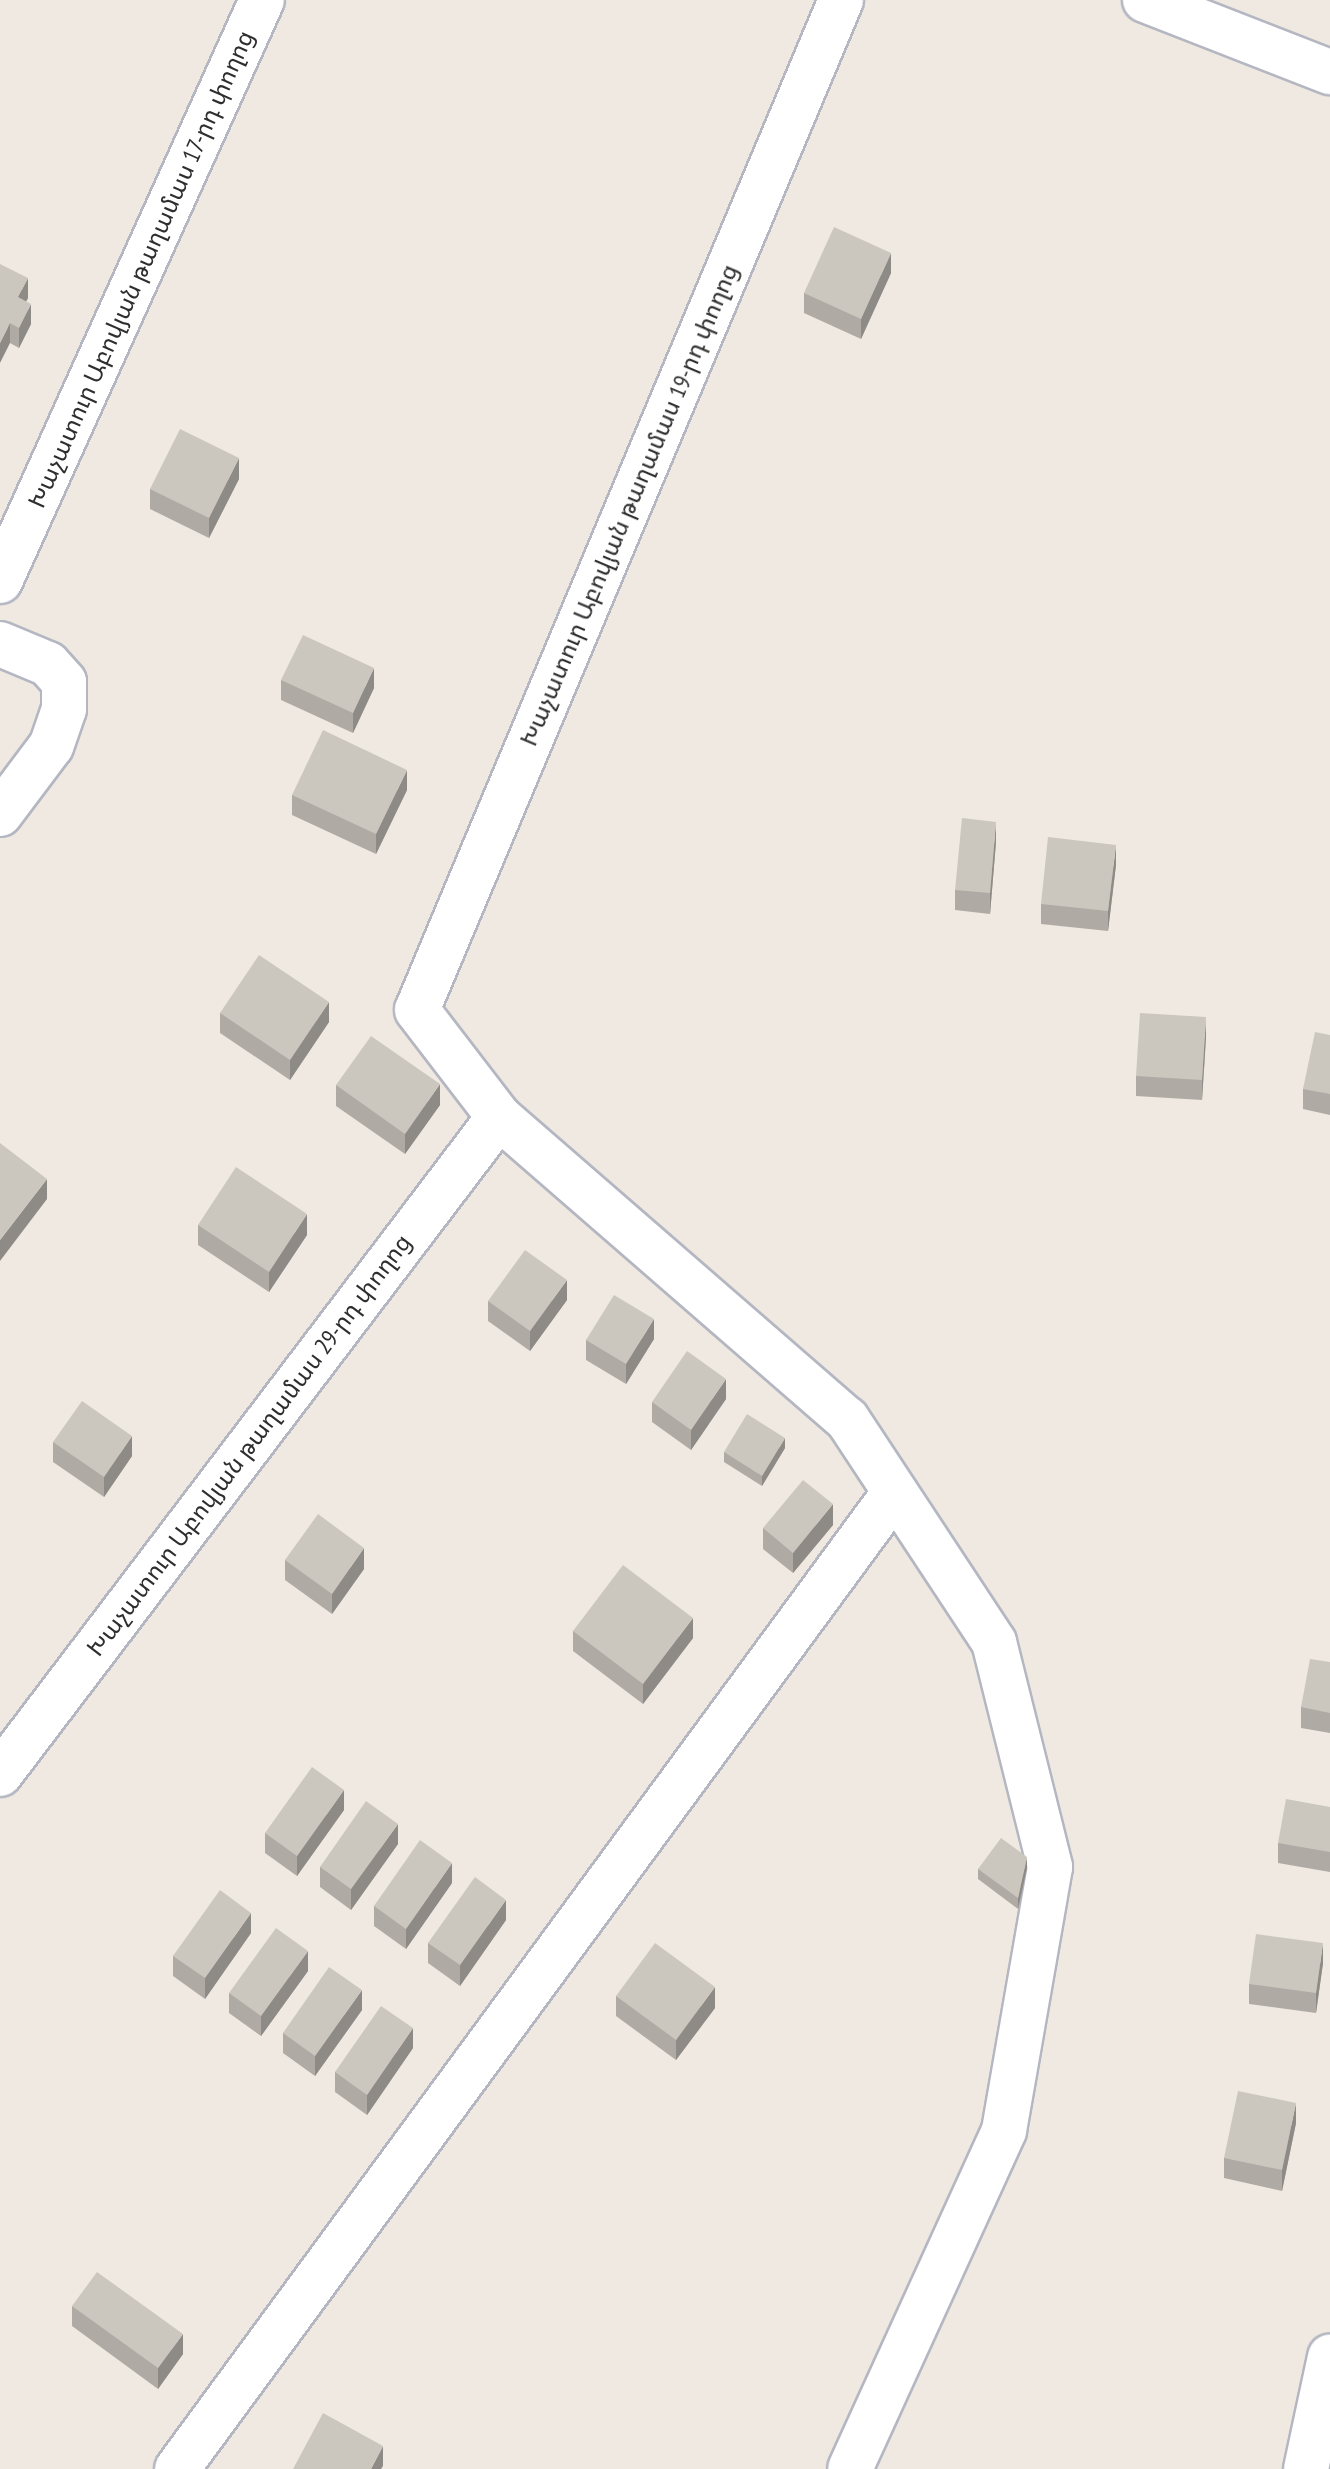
<!DOCTYPE html>
<html>
<head>
<meta charset="utf-8">
<style>
	body { margin:0 }
	#map { position:relative; width:1330px; height:2469px; overflow:hidden; background:#efe9e1; font-family:"PT Sans Narrow","Noto Sans Armenian",sans-serif }
	div>[style] { position:absolute }
	[style*='--x'] { left:calc(var(--x)*1px); top:calc(var(--y)*1px); width:calc(var(--w)*1px); rotate:calc(var(--a)*1deg) }
	.roads { filter:drop-shadow(2px 0 #b4b7c1) drop-shadow(-2px 0 #b4b7c1) drop-shadow(0 2px #b4b7c1) drop-shadow(0 -2px #b4b7c1) }
	.minor>* { height:44px; margin:-22px; padding:0 22px; transform-origin:22px; border-radius:22px; background:#fff }
	.wall>* { inset:0; background:#afaba4 }
	.shaded-wall>* { inset:0; background:#8e8b86 }
	.building>* { inset:0; background:#cbc7bf }
	span { translate:-50% -50%; white-space:nowrap; text-align:center; line-height:1.15; -webkit-text-stroke:8px #fff; paint-order:stroke }
	.street-label { font-size:24px; color:#2e2e2e }
</style>
</head>
<body>
<div id="map">
	<div class="roads">
		<div class="minor">
			<i style="--x:841;--y:0;--w:1095;--a:112.77"></i>
			<i style="--x:417;--y:1010;--w:135;--a:52.5"></i>
			<i style="--x:499;--y:1117;--w:461;--a:41"></i>
			<i style="--x:847;--y:1419;--w:267;--a:56.6"></i>
			<i style="--x:994;--y:1642;--w:232;--a:76"></i>
			<i style="--x:1050;--y:1867;--w:268;--a:99.9"></i>
			<i style="--x:1004;--y:2131;--w:371;--a:114.5"></i>
			<i style="--x:1145;--y:0;--w:199;--a:21.3"></i>
			<i style="--x:0;--y:581;--w:637;--a:-65.73"></i>
			<i style="--x:0;--y:644;--w:52;--a:22.6"></i>
			<i style="--x:48;--y:664;--w:24;--a:48"></i>
			<i style="--x:64;--y:682;--w:27;--a:90"></i>
			<i style="--x:64;--y:709;--w:39;--a:109"></i>
			<i style="--x:51;--y:746;--w:85;--a:126.9"></i>
			<i style="--x:0;--y:1774;--w:825;--a:-52.78"></i>
			<i style="--x:177;--y:2469;--w:1212;--a:-53.69"></i>
			<i style="--x:1306;--y:2469;--w:115;--a:-77.9"></i>
		</div>
	</div>
	<div class="wall">
		<i style="clip-path:polygon(0 264px,28px 298px,26px 301px,31px 324px,19px 348px,10px 343px)"></i>
		<i style="clip-path:polygon(891px 273px,861px 339px,804px 313px,804px 293px)"></i>
		<i style="clip-path:polygon(239px 479px,209px 538px,150px 509px,150px 489px)"></i>
		<i style="clip-path:polygon(281px 680px,374px 688px,353px 733px,281px 700px)"></i>
		<i style="clip-path:polygon(407px 790px,376px 854px,292px 815px,292px 795px)"></i>
		<i style="clip-path:polygon(996px 842px,990px 914px,955px 910px,955px 890px)"></i>
		<i style="clip-path:polygon(1116px 865px,1108px 931px,1041px 924px,1041px 904px)"></i>
		<i style="clip-path:polygon(220px 1013px,329px 1022px,290px 1080px,220px 1033px)"></i>
		<i style="clip-path:polygon(1330px 1035px,1330px 1115px,1303px 1109px,1303px 1089px)"></i>
		<i style="clip-path:polygon(1206px 1037px,1202px 1100px,1136px 1096px,1136px 1076px)"></i>
		<i style="clip-path:polygon(336px 1085px,440px 1105px,405px 1154px,336px 1106px)"></i>
		<i style="clip-path:polygon(198px 1225px,307px 1235px,269px 1292px,198px 1245px)"></i>
		<i style="clip-path:polygon(567px 1300px,530px 1351px,488px 1321px,488px 1301px)"></i>
		<i style="clip-path:polygon(654px 1339px,626px 1384px,586px 1360px,586px 1340px)"></i>
		<i style="clip-path:polygon(726px 1399px,691px 1450px,652px 1422px,652px 1402px)"></i>
		<i style="clip-path:polygon(53px 1442px,132px 1456px,104px 1497px,53px 1462px)"></i>
		<i style="clip-path:polygon(785px 1448px,762px 1486px,724px 1462px,724px 1452px)"></i>
		<i style="clip-path:polygon(833px 1525px,793px 1573px,763px 1549px,763px 1528px)"></i>
		<i style="clip-path:polygon(285px 1560px,364px 1569px,332px 1614px,285px 1580px)"></i>
		<i style="clip-path:polygon(573px 1631px,693px 1638px,643px 1704px,573px 1651px)"></i>
		<i style="clip-path:polygon(1330px 1662px,1330px 1733px,1301px 1728px,1301px 1707px)"></i>
		<i style="clip-path:polygon(1330px 1807px,1330px 1872px,1278px 1863px,1278px 1843px)"></i>
		<i style="clip-path:polygon(344px 1810px,297px 1876px,265px 1853px,265px 1833px)"></i>
		<i style="clip-path:polygon(398px 1844px,351px 1910px,320px 1887px,320px 1867px)"></i>
		<i style="clip-path:polygon(1027px 1868px,1018px 1909px,978px 1879px,978px 1869px)"></i>
		<i style="clip-path:polygon(452px 1883px,406px 1949px,374px 1926px,374px 1906px)"></i>
		<i style="clip-path:polygon(506px 1920px,460px 1986px,428px 1963px,428px 1943px)"></i>
		<i style="clip-path:polygon(251px 1933px,205px 1999px,173px 1976px,173px 1956px)"></i>
		<i style="clip-path:polygon(1323px 1963px,1316px 2013px,1249px 2004px,1249px 1984px)"></i>
		<i style="clip-path:polygon(308px 1971px,261px 2036px,229px 2013px,229px 1993px)"></i>
		<i style="clip-path:polygon(616px 1996px,715px 2008px,676px 2060px,616px 2016px)"></i>
		<i style="clip-path:polygon(362px 2010px,315px 2076px,283px 2053px,283px 2033px)"></i>
		<i style="clip-path:polygon(413px 2048px,367px 2115px,335px 2092px,335px 2072px)"></i>
		<i style="clip-path:polygon(1296px 2123px,1282px 2191px,1224px 2178px,1224px 2158px)"></i>
		<i style="clip-path:polygon(72px 2306px,183px 2354px,158px 2389px,72px 2326px)"></i>
	</div>
	<div class="shaded-wall">
		<i style="clip-path:polygon(891px 253px,891px 273px,861px 339px,861px 319px)"></i>
		<i style="clip-path:polygon(28px 278px,28px 298px,18px 317px,18px 297px)"></i>
		<i style="clip-path:polygon(31px 304px,31px 324px,19px 348px,19px 328px)"></i>
		<i style="clip-path:polygon(10px 323px,10px 343px,0 363px,0 343px)"></i>
		<i style="clip-path:polygon(239px 458px,239px 479px,209px 538px,209px 518px)"></i>
		<i style="clip-path:polygon(374px 668px,374px 688px,353px 733px,353px 713px)"></i>
		<i style="clip-path:polygon(407px 770px,407px 790px,376px 854px,376px 834px)"></i>
		<i style="clip-path:polygon(996px 822px,996px 842px,990px 914px,990px 893px)"></i>
		<i style="clip-path:polygon(1116px 845px,1116px 865px,1108px 931px,1108px 911px)"></i>
		<i style="clip-path:polygon(329px 1002px,329px 1022px,290px 1080px,290px 1060px)"></i>
		<i style="clip-path:polygon(1206px 1017px,1206px 1037px,1202px 1100px,1202px 1080px)"></i>
		<i style="clip-path:polygon(440px 1084px,440px 1105px,405px 1154px,405px 1134px)"></i>
		<i style="clip-path:polygon(47px 1179px,47px 1199px,0 1261px,0 1240px)"></i>
		<i style="clip-path:polygon(307px 1214px,307px 1235px,269px 1292px,269px 1272px)"></i>
		<i style="clip-path:polygon(567px 1280px,567px 1300px,530px 1351px,530px 1331px)"></i>
		<i style="clip-path:polygon(654px 1319px,654px 1339px,626px 1384px,626px 1364px)"></i>
		<i style="clip-path:polygon(726px 1379px,726px 1399px,691px 1450px,691px 1430px)"></i>
		<i style="clip-path:polygon(132px 1436px,132px 1456px,104px 1497px,104px 1477px)"></i>
		<i style="clip-path:polygon(785px 1438px,785px 1448px,762px 1486px,762px 1476px)"></i>
		<i style="clip-path:polygon(833px 1504px,833px 1525px,793px 1573px,793px 1553px)"></i>
		<i style="clip-path:polygon(364px 1548px,364px 1569px,332px 1614px,332px 1594px)"></i>
		<i style="clip-path:polygon(693px 1618px,693px 1638px,643px 1704px,643px 1684px)"></i>
		<i style="clip-path:polygon(344px 1790px,344px 1810px,297px 1876px,297px 1856px)"></i>
		<i style="clip-path:polygon(398px 1824px,398px 1844px,351px 1910px,351px 1889px)"></i>
		<i style="clip-path:polygon(1027px 1857px,1027px 1868px,1018px 1909px,1018px 1898px)"></i>
		<i style="clip-path:polygon(452px 1863px,452px 1883px,406px 1949px,406px 1929px)"></i>
		<i style="clip-path:polygon(506px 1900px,506px 1920px,460px 1986px,460px 1965px)"></i>
		<i style="clip-path:polygon(251px 1913px,251px 1933px,205px 1999px,205px 1978px)"></i>
		<i style="clip-path:polygon(1323px 1943px,1323px 1963px,1316px 2013px,1316px 1993px)"></i>
		<i style="clip-path:polygon(308px 1951px,308px 1971px,261px 2036px,261px 2016px)"></i>
		<i style="clip-path:polygon(715px 1987px,715px 2008px,676px 2060px,676px 2040px)"></i>
		<i style="clip-path:polygon(362px 1990px,362px 2010px,315px 2076px,315px 2056px)"></i>
		<i style="clip-path:polygon(413px 2028px,413px 2048px,367px 2115px,367px 2095px)"></i>
		<i style="clip-path:polygon(1296px 2103px,1296px 2123px,1282px 2191px,1282px 2170px)"></i>
		<i style="clip-path:polygon(183px 2334px,183px 2354px,158px 2389px,158px 2368px)"></i>
		<i style="clip-path:polygon(383px 2446px,383px 2466px,381px 2469px,371px 2469px)"></i>
	</div>
	<div class="building">
		<i style="clip-path:polygon(834px 227px,891px 253px,861px 319px,804px 293px)"></i>
		<i style="clip-path:polygon(0 264px,28px 278px,18px 297px,31px 304px,19px 328px,10px 323px,0 343px)"></i>
		<i style="clip-path:polygon(180px 429px,239px 458px,209px 518px,150px 489px)"></i>
		<i style="clip-path:polygon(303px 635px,374px 668px,353px 713px,281px 680px)"></i>
		<i style="clip-path:polygon(323px 730px,407px 770px,376px 834px,292px 795px)"></i>
		<i style="clip-path:polygon(962px 818px,996px 822px,990px 893px,955px 890px)"></i>
		<i style="clip-path:polygon(1048px 837px,1116px 845px,1108px 911px,1041px 904px)"></i>
		<i style="clip-path:polygon(259px 955px,329px 1002px,290px 1060px,220px 1013px)"></i>
		<i style="clip-path:polygon(1140px 1013px,1206px 1017px,1202px 1080px,1136px 1076px)"></i>
		<i style="clip-path:polygon(1315px 1032px,1330px 1035px,1330px 1094px,1303px 1089px)"></i>
		<i style="clip-path:polygon(371px 1036px,440px 1084px,405px 1134px,336px 1085px)"></i>
		<i style="clip-path:polygon(0 1143px,47px 1179px,0 1240px)"></i>
		<i style="clip-path:polygon(236px 1167px,307px 1214px,269px 1272px,198px 1225px)"></i>
		<i style="clip-path:polygon(525px 1250px,567px 1280px,530px 1331px,488px 1301px)"></i>
		<i style="clip-path:polygon(614px 1295px,654px 1319px,626px 1364px,586px 1340px)"></i>
		<i style="clip-path:polygon(687px 1351px,726px 1379px,691px 1430px,652px 1402px)"></i>
		<i style="clip-path:polygon(82px 1401px,132px 1436px,104px 1477px,53px 1442px)"></i>
		<i style="clip-path:polygon(747px 1414px,785px 1438px,762px 1476px,724px 1452px)"></i>
		<i style="clip-path:polygon(803px 1480px,833px 1504px,793px 1553px,763px 1528px)"></i>
		<i style="clip-path:polygon(318px 1514px,364px 1548px,332px 1594px,285px 1560px)"></i>
		<i style="clip-path:polygon(623px 1565px,693px 1618px,643px 1684px,573px 1631px)"></i>
		<i style="clip-path:polygon(1310px 1659px,1330px 1662px,1330px 1713px,1301px 1707px)"></i>
		<i style="clip-path:polygon(312px 1767px,344px 1790px,297px 1856px,265px 1833px)"></i>
		<i style="clip-path:polygon(1286px 1799px,1330px 1807px,1330px 1852px,1278px 1843px)"></i>
		<i style="clip-path:polygon(366px 1801px,398px 1824px,351px 1889px,320px 1867px)"></i>
		<i style="clip-path:polygon(1001px 1838px,1027px 1857px,1018px 1898px,978px 1869px)"></i>
		<i style="clip-path:polygon(420px 1840px,452px 1863px,406px 1929px,374px 1906px)"></i>
		<i style="clip-path:polygon(475px 1877px,506px 1900px,460px 1965px,428px 1943px)"></i>
		<i style="clip-path:polygon(220px 1890px,251px 1913px,205px 1978px,173px 1956px)"></i>
		<i style="clip-path:polygon(276px 1928px,308px 1951px,261px 2016px,229px 1993px)"></i>
		<i style="clip-path:polygon(1256px 1934px,1323px 1943px,1316px 1993px,1249px 1984px)"></i>
		<i style="clip-path:polygon(655px 1943px,715px 1987px,676px 2040px,616px 1996px)"></i>
		<i style="clip-path:polygon(329px 1967px,362px 1990px,315px 2056px,283px 2033px)"></i>
		<i style="clip-path:polygon(381px 2006px,413px 2028px,367px 2095px,335px 2072px)"></i>
		<i style="clip-path:polygon(1238px 2091px,1296px 2103px,1282px 2170px,1224px 2158px)"></i>
		<i style="clip-path:polygon(97px 2272px,183px 2334px,158px 2368px,72px 2306px)"></i>
		<i style="clip-path:polygon(323px 2413px,383px 2446px,371px 2469px,293px 2469px)"></i>
	</div>
	<div class="street-label">
		<span style="left:141px;top:269px;rotate:-66deg">Խաչատուր Աբովյան թաղամաս 17-րդ փողոց</span>
		<span style="left:629px;top:505px;rotate:-67deg">Խաչատուր Աբովյան թաղամաս 19-րդ փողոց</span>
		<span style="left:249px;top:1445px;rotate:-53deg">Խաչատուր Աբովյան թաղամաս 29-րդ փողոց</span>
	</div>
</div>
</body>
</html>
